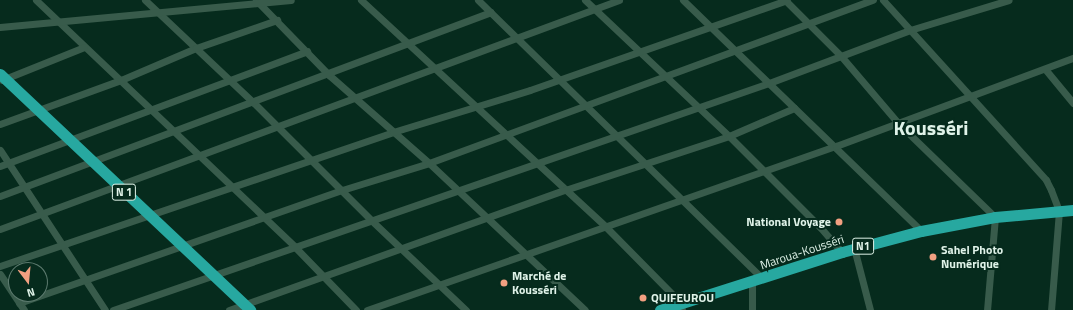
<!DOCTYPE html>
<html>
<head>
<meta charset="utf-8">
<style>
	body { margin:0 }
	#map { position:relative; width:1073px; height:310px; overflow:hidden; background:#062b1d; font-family:"Titillium Web",sans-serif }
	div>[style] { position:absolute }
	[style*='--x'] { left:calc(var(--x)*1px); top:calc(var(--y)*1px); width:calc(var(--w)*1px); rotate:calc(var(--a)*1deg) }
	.minor>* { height:7px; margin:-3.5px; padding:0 3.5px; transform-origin:3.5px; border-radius:3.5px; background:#385b4b }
	.highway>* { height:11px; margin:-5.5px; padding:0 5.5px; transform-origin:5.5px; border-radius:5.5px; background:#27a8a0 }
	.dots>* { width:11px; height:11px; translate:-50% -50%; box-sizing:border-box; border:2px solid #062b1d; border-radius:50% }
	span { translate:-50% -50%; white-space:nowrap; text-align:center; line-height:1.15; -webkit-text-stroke:4px #062b1d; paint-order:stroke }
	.shield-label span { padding:1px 3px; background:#062b1d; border:1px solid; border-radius:3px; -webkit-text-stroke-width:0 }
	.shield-label { font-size:11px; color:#e0f3e9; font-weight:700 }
	.poi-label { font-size:12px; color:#e0f3e9; font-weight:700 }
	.right { translate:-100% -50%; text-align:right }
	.left { translate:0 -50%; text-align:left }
	.street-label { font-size:12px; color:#e0f3e9 }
	.town-label { font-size:20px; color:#e0f3e9; font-weight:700 }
	.north { position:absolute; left:8px; top:262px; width:40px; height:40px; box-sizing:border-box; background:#062b1d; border:1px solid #5d7b6f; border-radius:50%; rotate:164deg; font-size:11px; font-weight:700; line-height:16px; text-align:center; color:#e0f3e9 }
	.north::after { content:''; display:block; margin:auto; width:14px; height:18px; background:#f2a081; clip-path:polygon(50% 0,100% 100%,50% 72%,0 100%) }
</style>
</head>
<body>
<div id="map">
	<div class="minor">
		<i style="--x:36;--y:0;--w:356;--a:43.6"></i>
		<i style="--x:294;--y:246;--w:89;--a:45.9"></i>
		<i style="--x:145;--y:0;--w:149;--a:43.4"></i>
		<i style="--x:253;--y:102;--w:167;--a:45"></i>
		<i style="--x:371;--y:220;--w:131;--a:43.5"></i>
		<i style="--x:256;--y:0;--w:105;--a:45.8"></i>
		<i style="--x:329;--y:75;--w:133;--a:41.3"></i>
		<i style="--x:429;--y:163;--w:214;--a:43.3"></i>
		<i style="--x:361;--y:0;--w:334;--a:42.8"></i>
		<i style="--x:606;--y:227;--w:107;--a:45.4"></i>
		<i style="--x:681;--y:303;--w:7;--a:82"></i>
		<i style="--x:478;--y:0;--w:397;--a:44.4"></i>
		<i style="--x:585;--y:0;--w:198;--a:43.4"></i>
		<i style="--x:729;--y:136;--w:129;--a:45"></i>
		<i style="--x:820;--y:227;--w:33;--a:49"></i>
		<i style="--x:683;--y:0;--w:332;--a:44.1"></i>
		<i style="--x:785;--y:0;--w:79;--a:45"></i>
		<i style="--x:841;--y:56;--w:88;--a:49.6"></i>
		<i style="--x:898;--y:123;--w:135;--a:44.1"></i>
		<i style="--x:995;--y:217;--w:93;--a:94.9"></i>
		<i style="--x:883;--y:0;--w:243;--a:47.8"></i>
		<i style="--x:1046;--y:180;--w:11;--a:63"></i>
		<i style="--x:1051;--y:190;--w:22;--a:69"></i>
		<i style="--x:1059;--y:211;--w:99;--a:94.6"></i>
		<i style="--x:0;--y:27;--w:292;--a:-5.3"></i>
		<i style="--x:1045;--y:69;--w:44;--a:50.5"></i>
		<i style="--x:2;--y:80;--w:88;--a:-21.9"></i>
		<i style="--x:0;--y:124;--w:129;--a:-20"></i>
		<i style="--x:121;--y:80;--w:82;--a:-23.1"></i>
		<i style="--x:196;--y:48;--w:86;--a:-19.1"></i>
		<i style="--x:0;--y:150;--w:191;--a:56.7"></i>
		<i style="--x:0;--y:166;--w:328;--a:-20.5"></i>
		<i style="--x:0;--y:196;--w:524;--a:-20.54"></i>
		<i style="--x:0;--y:229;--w:660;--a:-20.3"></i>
		<i style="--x:854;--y:248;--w:64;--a:75.5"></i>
		<i style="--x:0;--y:266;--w:415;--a:-18.8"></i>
		<i style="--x:393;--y:132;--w:143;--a:-17"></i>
		<i style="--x:530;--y:90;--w:272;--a:-19.3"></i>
		<i style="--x:0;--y:274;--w:43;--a:56.3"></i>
		<i style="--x:752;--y:281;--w:29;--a:90"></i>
		<i style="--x:19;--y:303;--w:342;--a:-19.3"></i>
		<i style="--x:342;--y:190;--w:91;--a:-17.2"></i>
		<i style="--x:429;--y:163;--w:473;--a:-20.2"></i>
		<i style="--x:113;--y:310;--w:694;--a:-19.09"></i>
		<i style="--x:769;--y:83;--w:151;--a:-20.6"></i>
		<i style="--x:910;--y:30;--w:103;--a:-16.9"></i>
		<i style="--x:229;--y:310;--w:357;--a:-19.7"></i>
		<i style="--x:565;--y:190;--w:173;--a:-18.2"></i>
		<i style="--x:729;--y:136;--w:71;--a:-23.3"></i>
		<i style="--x:367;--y:310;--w:497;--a:-19.3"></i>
		<i style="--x:836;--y:146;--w:253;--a:-20.4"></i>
	</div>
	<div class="highway">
		<i style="--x:0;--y:74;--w:344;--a:43.3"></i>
		<i style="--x:660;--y:310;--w:191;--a:-17.7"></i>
		<i style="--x:842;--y:252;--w:82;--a:-14.9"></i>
		<i style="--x:921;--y:231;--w:75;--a:-10.7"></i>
		<i style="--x:995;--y:217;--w:78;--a:-5.1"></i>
	</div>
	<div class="dots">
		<i style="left:839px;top:222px;background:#f2a081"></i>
		<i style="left:933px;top:257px;background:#f2a081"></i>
		<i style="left:504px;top:283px;background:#f2a081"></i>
		<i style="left:643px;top:298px;background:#f2a081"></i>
	</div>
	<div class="shield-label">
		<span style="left:124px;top:192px">N 1</span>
		<span style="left:863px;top:246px">N1</span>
	</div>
	<div class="poi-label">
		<span class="right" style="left:831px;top:222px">National Voyage</span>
		<span class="left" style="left:941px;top:257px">Sahel Photo<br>Numérique</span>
		<span class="left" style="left:512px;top:283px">Marché de<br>Kousséri</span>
		<span class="left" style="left:651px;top:298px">QUIFEUROU</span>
	</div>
	<div class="street-label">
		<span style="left:802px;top:252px;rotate:-18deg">Maroua-Kousséri</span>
	</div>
	<div class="town-label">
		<span style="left:931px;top:127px">Kousséri</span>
	</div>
	<div class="north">N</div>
</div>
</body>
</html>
